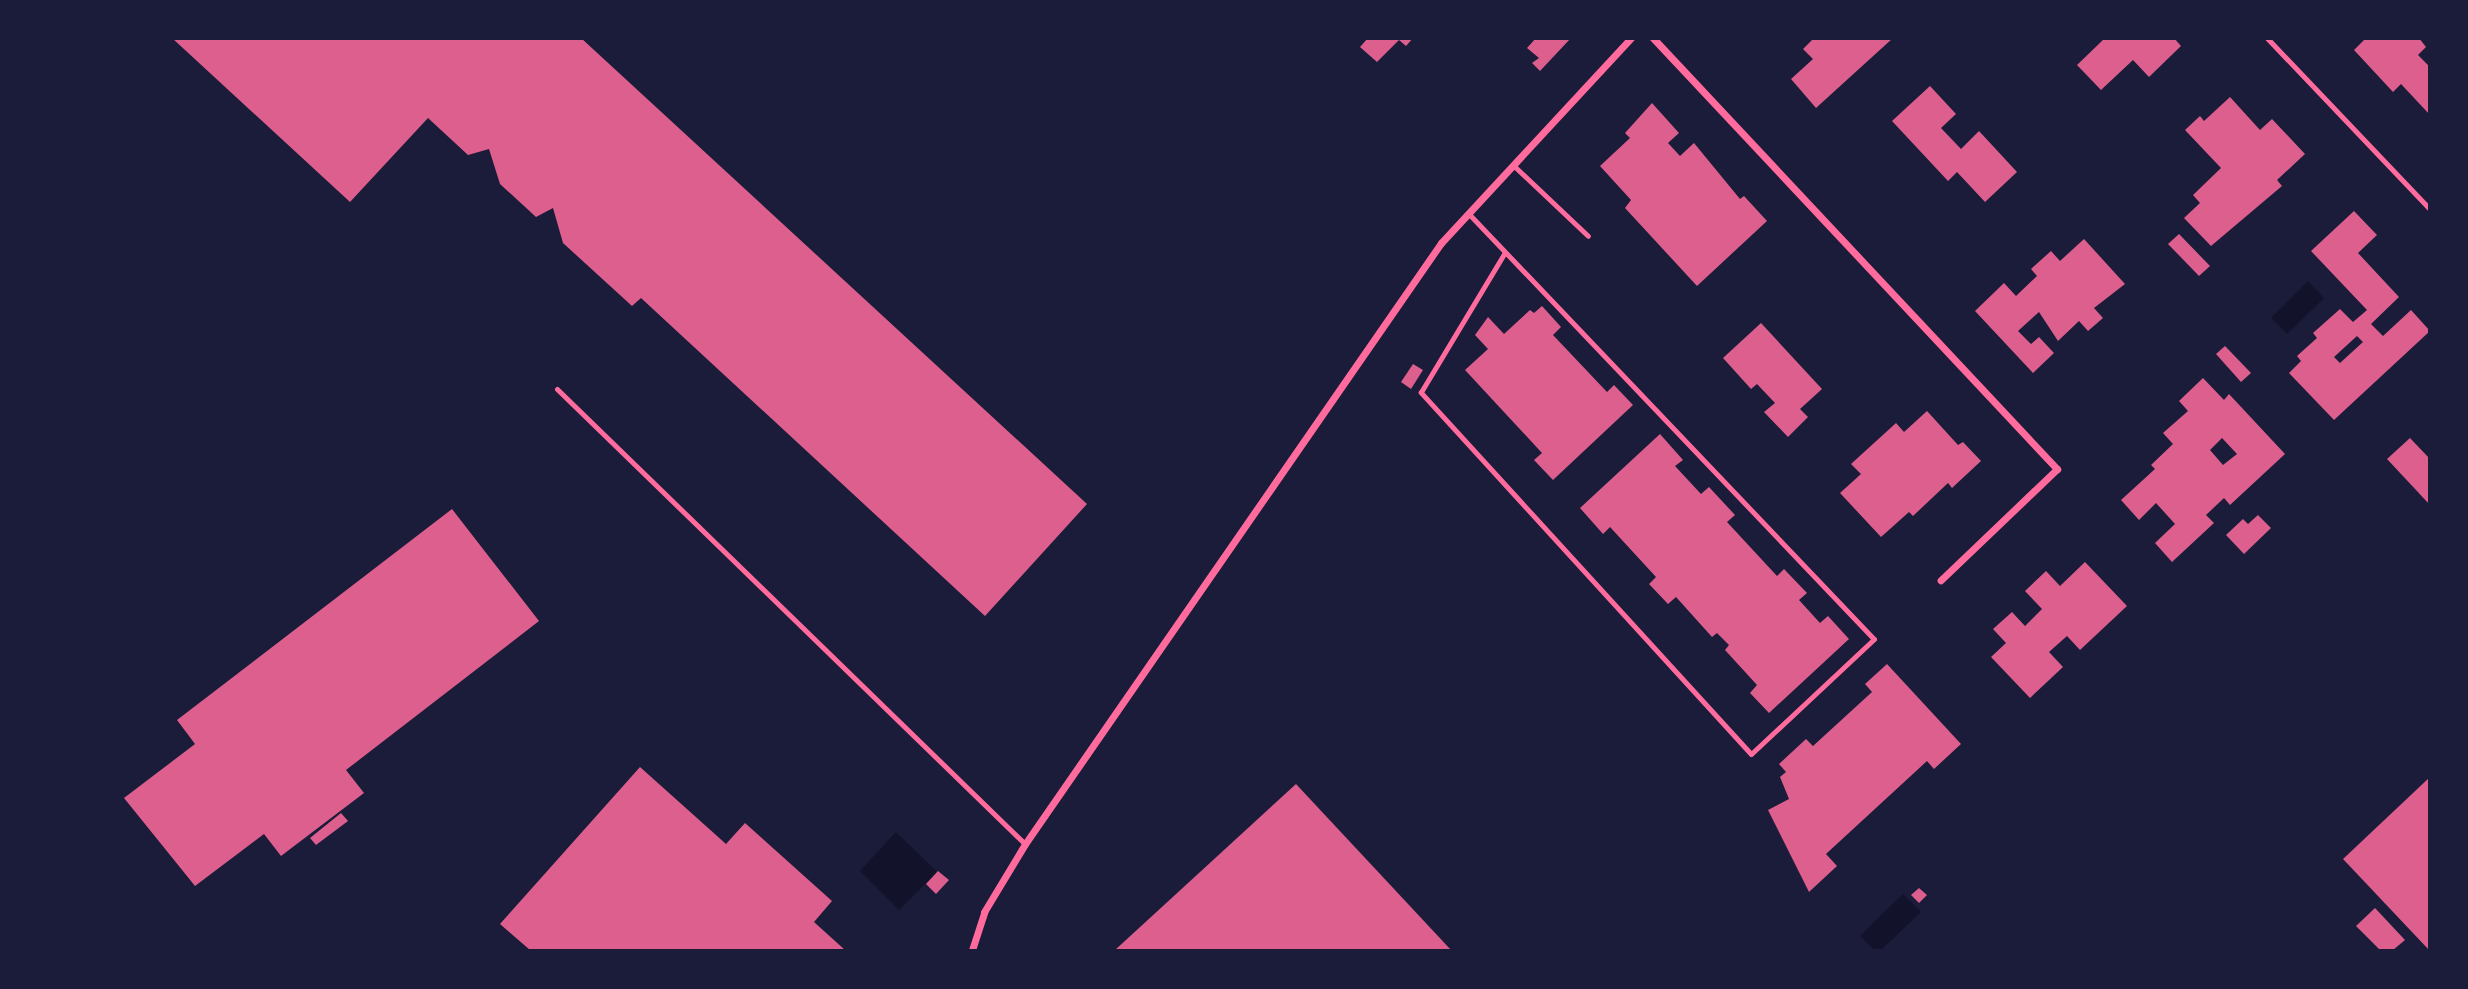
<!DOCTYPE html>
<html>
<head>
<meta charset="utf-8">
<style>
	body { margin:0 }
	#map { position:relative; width:2468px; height:989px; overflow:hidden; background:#1b1b3a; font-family:"PT Serif",serif }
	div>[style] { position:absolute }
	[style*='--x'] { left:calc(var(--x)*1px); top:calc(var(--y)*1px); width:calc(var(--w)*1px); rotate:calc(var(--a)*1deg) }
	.water>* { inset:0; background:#12122b }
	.building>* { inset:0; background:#dd5f8e }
	.service>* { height:5px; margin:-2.5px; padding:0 2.5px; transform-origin:2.5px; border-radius:2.5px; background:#ff6b9d }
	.minor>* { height:7px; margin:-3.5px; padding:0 3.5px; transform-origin:3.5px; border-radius:3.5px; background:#ff6b9d }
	span { translate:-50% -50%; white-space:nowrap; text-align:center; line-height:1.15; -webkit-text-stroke:7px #1b1b3a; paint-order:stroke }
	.frame { position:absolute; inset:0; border:40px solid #1b1b3a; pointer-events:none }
</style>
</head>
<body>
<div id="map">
	<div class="water">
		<i style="clip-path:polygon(2308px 281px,2324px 298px,2287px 334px,2271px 318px)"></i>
		<i style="clip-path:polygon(896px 832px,937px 872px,899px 910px,860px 871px)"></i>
		<i style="clip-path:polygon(1903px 894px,1921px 912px,1881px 950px,1874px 950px,1860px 936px)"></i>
	</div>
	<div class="building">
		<i style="clip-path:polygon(172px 38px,581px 38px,1087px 504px,985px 616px,641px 298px,632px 306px,563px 243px,553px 208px,536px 217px,500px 184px,489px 149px,468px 155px,428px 118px,350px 202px)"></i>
		<i style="clip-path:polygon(1368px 38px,1413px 38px,1406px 46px,1399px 40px,1377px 62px,1360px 47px)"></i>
		<i style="clip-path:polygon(1536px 38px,1571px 38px,1540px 71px,1532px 63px,1539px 58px,1527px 48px)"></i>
		<i style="clip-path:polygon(1814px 38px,1893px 38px,1816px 108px,1791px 79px,1813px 59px,1803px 49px)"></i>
		<i style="clip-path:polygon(2105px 38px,2174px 38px,2181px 46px,2149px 77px,2133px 60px,2101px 90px,2077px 65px)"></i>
		<i style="clip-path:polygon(2366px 38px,2419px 38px,2426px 47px,2418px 55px,2430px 67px,2430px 115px,2401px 84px,2393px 92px,2354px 50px)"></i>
		<i style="clip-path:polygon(1930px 86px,1956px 114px,1941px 128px,1961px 149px,1979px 131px,2017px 172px,1985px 202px,1957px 172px,1948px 181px,1892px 121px)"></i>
		<i style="clip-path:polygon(2230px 97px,2260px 130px,2272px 119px,2305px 154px,2277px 180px,2282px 186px,2211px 246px,2184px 218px,2200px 203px,2193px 195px,2221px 168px,2185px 130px,2200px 116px,2204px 121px)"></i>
		<i style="clip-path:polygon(1652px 103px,1679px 133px,1668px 143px,1680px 156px,1694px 143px,1740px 199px,1744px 196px,1767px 221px,1697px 286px,1625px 208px,1631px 200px,1600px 166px,1630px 138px,1625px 133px)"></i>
		<i style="clip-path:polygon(evenodd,2354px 211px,2377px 235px,2358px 253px,2399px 297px,2371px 324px,2383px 336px,2411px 310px,2430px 331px,2334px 420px,2289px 373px,2301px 361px,2297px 356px,2317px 338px,2313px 333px,2340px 309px,2353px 322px,2367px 310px,2311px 251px,2354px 211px,2357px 336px,2363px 342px,2340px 363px,2334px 357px,2357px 336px)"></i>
		<i style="clip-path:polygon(2179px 234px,2210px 266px,2199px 276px,2168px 244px)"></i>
		<i style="clip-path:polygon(2084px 239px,2125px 284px,2094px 308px,2103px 318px,2088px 331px,2079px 321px,2058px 341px,2039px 312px,2018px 331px,2031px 344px,2039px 337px,2054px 353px,2033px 373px,1975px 311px,2004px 283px,2016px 296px,2037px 276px,2031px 269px,2051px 251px,2060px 261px)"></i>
		<i style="clip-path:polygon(1542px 306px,1561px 327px,1553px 335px,1607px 392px,1614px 385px,1633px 405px,1553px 480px,1534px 460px,1542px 453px,1465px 370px,1488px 349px,1475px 335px,1488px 317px,1504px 334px,1530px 310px,1534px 313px)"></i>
		<i style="clip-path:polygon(1761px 323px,1822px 389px,1800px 409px,1808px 417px,1788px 437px,1764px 412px,1775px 403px,1757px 384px,1751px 389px,1723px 358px)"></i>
		<i style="clip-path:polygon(2225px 346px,2251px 373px,2241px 382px,2216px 354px)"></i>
		<i style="clip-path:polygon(1413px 364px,1423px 370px,1411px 389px,1401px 382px)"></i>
		<i style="clip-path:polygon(evenodd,2203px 378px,2224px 400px,2229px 394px,2285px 454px,2230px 505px,2224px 498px,2206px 515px,2214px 523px,2172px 562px,2155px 543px,2175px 524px,2156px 503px,2139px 520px,2121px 500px,2155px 469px,2151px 465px,2173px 444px,2163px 433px,2188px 411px,2179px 401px,2203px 378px,2222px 438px,2237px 454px,2223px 465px,2210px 450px,2222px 438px)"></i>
		<i style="clip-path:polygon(1927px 411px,1958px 445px,1963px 442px,1981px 461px,1952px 488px,1948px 483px,1913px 516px,1909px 512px,1881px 537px,1840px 493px,1861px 474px,1851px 464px,1896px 423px,1904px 432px)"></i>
		<i style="clip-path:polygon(1660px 434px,1683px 460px,1675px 466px,1701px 494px,1709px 487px,1735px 515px,1727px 522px,1777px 576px,1784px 569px,1807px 593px,1799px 600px,1820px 623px,1828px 616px,1849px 639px,1769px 713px,1750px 693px,1757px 685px,1725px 650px,1729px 645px,1717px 633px,1712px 637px,1676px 597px,1668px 604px,1649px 584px,1656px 577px,1610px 527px,1603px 534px,1580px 508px)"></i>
		<i style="clip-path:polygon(2410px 438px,2430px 459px,2430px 505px,2387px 459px)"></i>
		<i style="clip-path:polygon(452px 509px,539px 621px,346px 770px,364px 793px,281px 856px,264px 834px,195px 886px,124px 798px,195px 744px,177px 720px)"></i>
		<i style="clip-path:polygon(2258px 515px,2271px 528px,2244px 554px,2226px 535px,2243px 519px,2248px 524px)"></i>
		<i style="clip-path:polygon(2085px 562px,2127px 606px,2080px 650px,2067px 636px,2049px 652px,2063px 667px,2030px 698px,1991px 657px,2006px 643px,1993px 629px,2012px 612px,2025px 626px,2042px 609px,2025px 591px,2046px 571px,2060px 586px)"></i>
		<i style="clip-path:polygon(1887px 664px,1961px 744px,1934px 769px,1927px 761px,1826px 854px,1837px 866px,1809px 892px,1768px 810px,1789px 799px,1780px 777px,1786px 772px,1779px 764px,1806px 739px,1813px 746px,1872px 692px,1865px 684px)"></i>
		<i style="clip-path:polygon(640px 767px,726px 844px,745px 823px,832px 901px,814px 922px,845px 950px,530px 950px,500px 924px)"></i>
		<i style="clip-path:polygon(2430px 777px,2430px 950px,2429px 950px,2343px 859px)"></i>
		<i style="clip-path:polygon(1296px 784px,1451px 950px,1115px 950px)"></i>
		<i style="clip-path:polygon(341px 813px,348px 821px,316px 845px,310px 838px)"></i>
		<i style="clip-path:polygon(938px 871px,949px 880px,936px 894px,926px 884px)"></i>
		<i style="clip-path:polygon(1919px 888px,1927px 895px,1919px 903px,1911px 895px)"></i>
		<i style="clip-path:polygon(2375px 908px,2405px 940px,2393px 950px,2380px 950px,2356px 926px)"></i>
	</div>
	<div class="service">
		<i style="--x:2267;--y:38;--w:236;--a:46.4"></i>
		<i style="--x:1513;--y:165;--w:103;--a:43.4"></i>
		<i style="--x:1468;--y:213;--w:588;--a:46.38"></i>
		<i style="--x:1874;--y:639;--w:168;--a:136.9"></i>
		<i style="--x:1751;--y:754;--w:490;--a:-132.4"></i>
		<i style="--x:1421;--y:392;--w:163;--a:-59"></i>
		<i style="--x:557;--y:389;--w:653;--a:44.19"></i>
	</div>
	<div class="minor">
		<i style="--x:1653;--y:38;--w:591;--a:46.85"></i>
		<i style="--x:2057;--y:469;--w:161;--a:136.3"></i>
		<i style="--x:972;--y:950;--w:40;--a:-72"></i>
		<i style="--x:984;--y:912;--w:79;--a:-58.9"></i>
		<i style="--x:1025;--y:844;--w:731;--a:-55.31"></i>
		<i style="--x:1441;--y:243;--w:280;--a:-47.2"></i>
	</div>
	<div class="frame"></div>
</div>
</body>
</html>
